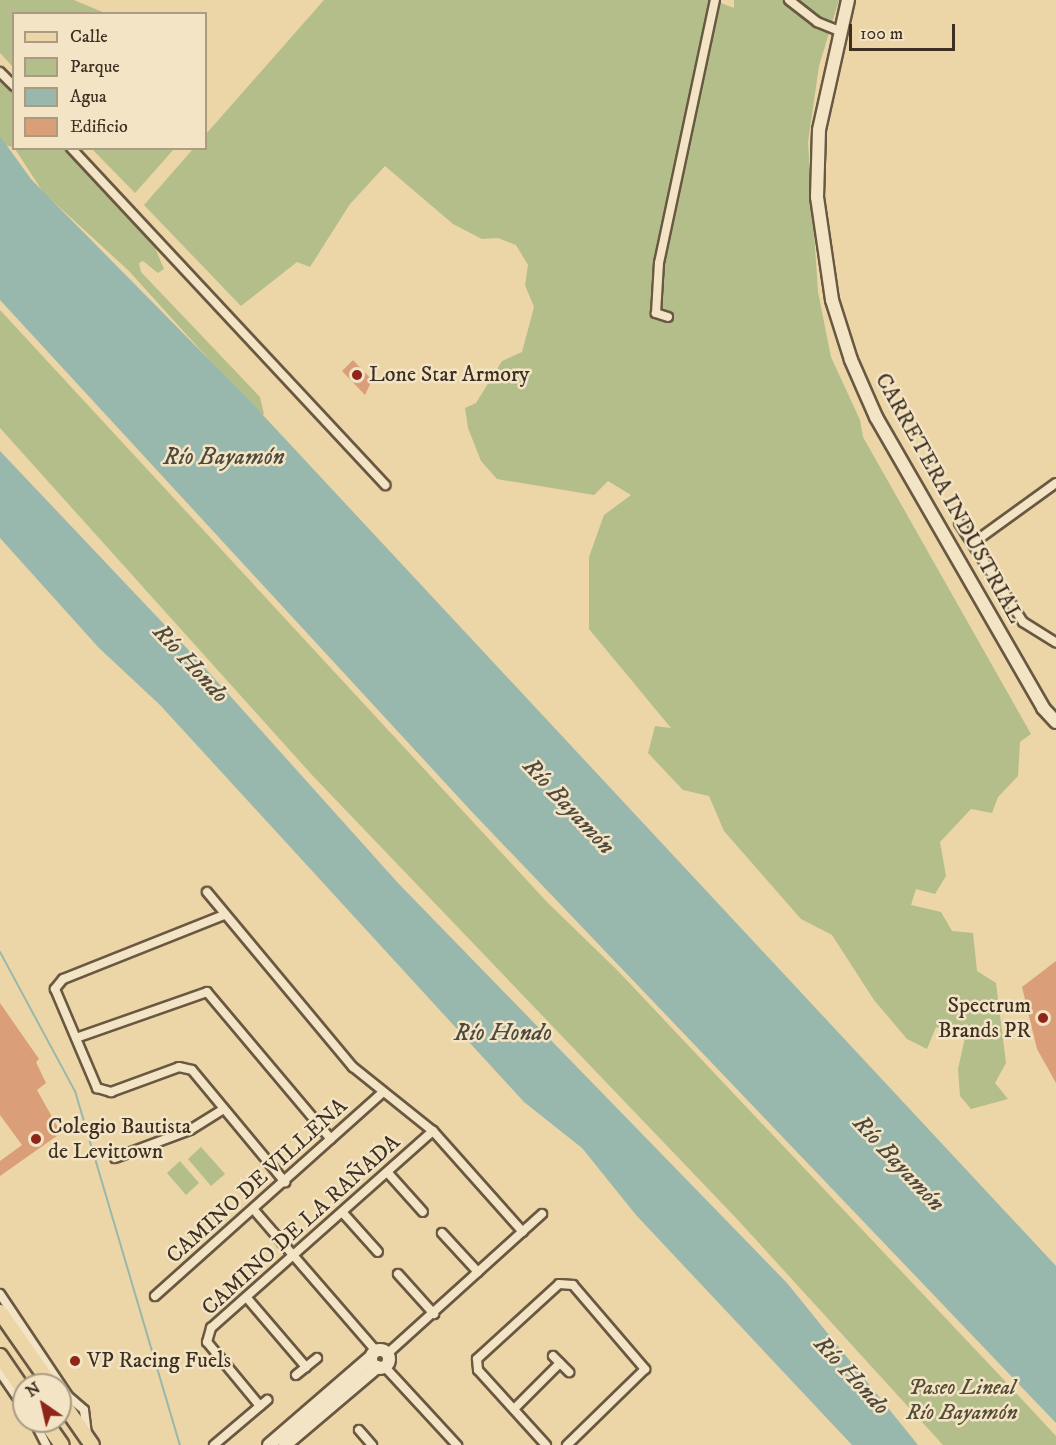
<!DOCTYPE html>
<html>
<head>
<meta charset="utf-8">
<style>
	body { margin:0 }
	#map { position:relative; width:1056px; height:1445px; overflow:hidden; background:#ecd5a6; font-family:"IM FELL DW Pica",serif }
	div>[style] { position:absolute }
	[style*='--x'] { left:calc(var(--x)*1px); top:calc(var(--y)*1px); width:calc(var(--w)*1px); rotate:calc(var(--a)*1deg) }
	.green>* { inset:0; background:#b3be8a }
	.water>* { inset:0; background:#99b8ad }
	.stream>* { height:2px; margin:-1px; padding:0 1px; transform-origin:1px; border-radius:1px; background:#99b8ad }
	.building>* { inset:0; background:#da9f78 }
	.roads { filter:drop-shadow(2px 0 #695842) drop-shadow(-2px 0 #695842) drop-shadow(0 2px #695842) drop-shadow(0 -2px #695842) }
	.street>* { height:8px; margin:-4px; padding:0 4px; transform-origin:4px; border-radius:4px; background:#f3e4c5 }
	.secondary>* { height:12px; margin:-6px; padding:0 6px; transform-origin:6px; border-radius:6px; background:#f3e4c5 }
	.secondary>.ring { margin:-6px; padding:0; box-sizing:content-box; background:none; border:12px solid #f3e4c5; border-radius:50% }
	.primary>* { height:14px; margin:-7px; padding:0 7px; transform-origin:7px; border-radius:7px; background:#ecd5a6 }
	.dots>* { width:16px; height:16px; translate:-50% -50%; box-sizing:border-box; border:3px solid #f3e4c5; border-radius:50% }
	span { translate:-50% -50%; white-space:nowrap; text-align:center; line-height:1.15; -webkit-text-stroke:5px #f3e4c5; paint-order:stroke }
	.poi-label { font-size:22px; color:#3d2f21 }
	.left { translate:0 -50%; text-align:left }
	.right { translate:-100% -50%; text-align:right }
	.street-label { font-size:22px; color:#3d2f21 }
	.park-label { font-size:22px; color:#554c36; font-style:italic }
	.water-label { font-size:24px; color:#4f4a3d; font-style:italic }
	.legend { position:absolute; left:12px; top:12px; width:195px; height:138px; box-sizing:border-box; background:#f3e4c5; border:2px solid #aa9c83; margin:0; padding:8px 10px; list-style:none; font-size:18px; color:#3d2f21 }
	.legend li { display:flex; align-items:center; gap:12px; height:30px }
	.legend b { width:30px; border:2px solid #aa9c83 }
	.north { position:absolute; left:12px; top:1373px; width:60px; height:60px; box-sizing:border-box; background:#f3e4c5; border:2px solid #aa9c83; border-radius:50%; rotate:326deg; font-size:16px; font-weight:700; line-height:24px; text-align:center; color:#3d2f21 }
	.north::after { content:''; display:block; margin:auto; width:21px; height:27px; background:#8f2418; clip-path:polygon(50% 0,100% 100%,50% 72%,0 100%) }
	.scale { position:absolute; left:849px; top:24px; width:106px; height:27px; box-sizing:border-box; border:3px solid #3d2f21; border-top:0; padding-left:8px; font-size:18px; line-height:21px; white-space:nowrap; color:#3d2f21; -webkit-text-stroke:4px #f3e4c5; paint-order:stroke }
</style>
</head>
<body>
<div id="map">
	<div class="green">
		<i style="clip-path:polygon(0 0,74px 0,105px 13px,14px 14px,13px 67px,0 53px)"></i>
		<i style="clip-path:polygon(324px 0,713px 0,734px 8px,734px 0,839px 0,819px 66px,808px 142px,818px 292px,831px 357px,860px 420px,863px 437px,1031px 734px,1020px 742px,1018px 776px,998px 797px,992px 813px,971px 809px,940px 842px,946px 876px,935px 894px,916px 889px,911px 905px,941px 912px,952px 931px,973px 933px,977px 971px,996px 983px,1006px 1063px,995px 1083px,1008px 1099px,971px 1109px,960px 1096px,958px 1069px,968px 1024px,950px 1033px,936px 1027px,927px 1049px,907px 1039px,874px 1000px,832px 935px,801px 919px,724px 831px,709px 796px,683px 790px,648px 753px,655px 726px,671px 728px,589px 629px,589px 557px,604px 515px,631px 495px,608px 481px,594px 495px,497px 479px,481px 461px,468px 428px,465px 408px,476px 403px,502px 361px,522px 352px,534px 307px,525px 285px,528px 265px,516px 245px,498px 238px,482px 239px,453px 224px,385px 166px,350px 204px,310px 267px,297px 262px,241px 306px,144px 205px,193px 149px,206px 148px,206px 134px)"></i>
		<i style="clip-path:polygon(0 77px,13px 94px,13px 147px,0 144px)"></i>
		<i style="clip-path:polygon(15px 149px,64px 149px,152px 241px,164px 269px,158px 273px,143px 261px,139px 263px,141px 272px,260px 397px,264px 414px,260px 416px,129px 271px,43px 192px)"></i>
		<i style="clip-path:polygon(92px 149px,174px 149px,135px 193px)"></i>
		<i style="clip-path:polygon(0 310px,547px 902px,618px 971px,1004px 1380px,1056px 1436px,1056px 1445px,943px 1445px,737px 1219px,312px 775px,0 428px)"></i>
		<i style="clip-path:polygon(201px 1147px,225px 1174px,211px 1186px,188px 1159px)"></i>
		<i style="clip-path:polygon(180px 1161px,199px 1183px,186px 1195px,167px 1173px)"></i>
	</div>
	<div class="water">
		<i style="clip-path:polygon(0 136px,31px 179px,247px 398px,1056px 1266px,1056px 1423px,473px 813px,0 300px)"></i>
		<i style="clip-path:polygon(0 451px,197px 659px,398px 883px,787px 1283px,918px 1445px,852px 1445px,636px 1215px,582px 1148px,524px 1102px,160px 705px,99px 648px,0 538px)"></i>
	</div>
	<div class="stream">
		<i style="--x:0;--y:952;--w:158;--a:61.7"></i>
		<i style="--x:75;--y:1091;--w:369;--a:73.5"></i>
	</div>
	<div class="building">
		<i style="clip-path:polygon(353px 360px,372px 380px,365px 395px,342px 371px)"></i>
		<i style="clip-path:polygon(1056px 961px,1056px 1083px,1037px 1049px,1022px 987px)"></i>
		<i style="clip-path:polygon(0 1003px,39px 1059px,36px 1062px,46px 1083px,37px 1090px,61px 1133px,0 1176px,0 1161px,22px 1145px,0 1115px)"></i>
	</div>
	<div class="roads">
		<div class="street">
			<i style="--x:789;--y:0;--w:36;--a:38"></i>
			<i style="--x:817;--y:22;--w:24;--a:22"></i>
			<i style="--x:0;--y:72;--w:20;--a:45"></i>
			<i style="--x:71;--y:148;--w:461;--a:47"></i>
			<i style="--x:668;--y:317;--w:13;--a:-162"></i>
			<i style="--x:656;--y:313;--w:50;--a:-86.6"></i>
			<i style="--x:659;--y:263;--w:269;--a:-78"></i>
			<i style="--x:959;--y:523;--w:118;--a:57.1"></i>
			<i style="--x:1023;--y:622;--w:39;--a:32"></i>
			<i style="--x:973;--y:543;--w:102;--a:-35.9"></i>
			<i style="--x:207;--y:892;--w:228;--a:50.2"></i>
			<i style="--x:353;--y:1067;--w:102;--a:38.7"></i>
			<i style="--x:433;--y:1131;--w:135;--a:48.3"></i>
			<i style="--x:224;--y:915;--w:173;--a:158.3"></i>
			<i style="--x:63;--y:979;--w:13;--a:129"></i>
			<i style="--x:55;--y:989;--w:108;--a:67"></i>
			<i style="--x:97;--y:1088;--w:15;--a:16"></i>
			<i style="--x:111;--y:1092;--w:72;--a:-20.2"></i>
			<i style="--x:179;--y:1067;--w:13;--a:13"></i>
			<i style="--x:192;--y:1070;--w:146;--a:50.3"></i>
			<i style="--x:76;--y:1038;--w:139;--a:-19.3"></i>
			<i style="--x:207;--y:992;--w:192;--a:49.9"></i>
			<i style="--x:115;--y:1158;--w:80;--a:-20.5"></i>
			<i style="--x:190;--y:1130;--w:39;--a:-32"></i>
			<i style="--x:388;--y:1173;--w:52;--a:48.1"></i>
			<i style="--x:254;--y:1210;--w:186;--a:49.1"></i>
			<i style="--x:343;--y:1213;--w:52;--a:48.1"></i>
			<i style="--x:442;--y:1233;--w:53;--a:47.3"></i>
			<i style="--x:398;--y:1274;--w:54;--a:48"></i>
			<i style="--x:0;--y:1294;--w:123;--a:56.3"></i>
			<i style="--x:68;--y:1396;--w:21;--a:41"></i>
			<i style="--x:84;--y:1410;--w:23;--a:83"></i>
			<i style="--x:155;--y:1296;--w:306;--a:-41.8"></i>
			<i style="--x:247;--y:1298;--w:91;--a:49.5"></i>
			<i style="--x:387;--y:1354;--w:209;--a:-42.1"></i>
			<i style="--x:553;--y:1356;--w:23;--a:45"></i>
			<i style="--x:384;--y:1366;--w:108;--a:47.3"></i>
			<i style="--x:0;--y:1372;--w:42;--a:55.6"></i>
			<i style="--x:296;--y:1375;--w:27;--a:-39"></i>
			<i style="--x:260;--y:1406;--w:83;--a:-129.6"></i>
			<i style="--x:207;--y:1342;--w:15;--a:-74"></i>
			<i style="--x:211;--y:1328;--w:297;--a:-41.6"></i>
			<i style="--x:514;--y:1409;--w:65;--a:-45"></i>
			<i style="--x:34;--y:1421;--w:27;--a:63"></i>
			<i style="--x:359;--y:1430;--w:20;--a:49"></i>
			<i style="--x:214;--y:1445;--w:70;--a:-40.3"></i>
			<i style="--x:546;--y:1445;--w:101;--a:-132.2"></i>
			<i style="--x:478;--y:1370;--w:11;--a:-95"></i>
			<i style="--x:477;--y:1359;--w:111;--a:-42.4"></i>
			<i style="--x:559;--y:1284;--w:14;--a:4"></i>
			<i style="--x:573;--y:1285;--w:111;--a:49.4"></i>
			<i style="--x:645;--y:1369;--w:109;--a:135.7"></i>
		</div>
		<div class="secondary">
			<i style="--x:848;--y:0;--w:133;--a:102.6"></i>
			<i style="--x:819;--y:130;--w:67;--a:91.7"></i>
			<i style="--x:817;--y:197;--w:104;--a:81.7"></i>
			<i style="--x:832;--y:300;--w:63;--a:72.4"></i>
			<i style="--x:851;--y:360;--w:62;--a:66.3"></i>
			<i style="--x:876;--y:417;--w:336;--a:60.1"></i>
			<i style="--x:1043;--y:708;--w:19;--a:47"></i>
			<i class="ring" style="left:371px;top:1350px;width:6px;height:6px"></i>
			<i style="--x:269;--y:1445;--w:135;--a:-40.8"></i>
			<i style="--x:285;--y:1445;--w:121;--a:-40.3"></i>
		</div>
		<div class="primary">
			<i style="--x:0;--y:1312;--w:89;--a:55.1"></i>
			<i style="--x:0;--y:1356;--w:42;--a:55.6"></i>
			<i style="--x:60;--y:1399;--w:56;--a:55.2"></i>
			<i style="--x:45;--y:1421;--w:29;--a:55"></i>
		</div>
	</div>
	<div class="dots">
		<i style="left:357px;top:375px;background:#8f2418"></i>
		<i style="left:1043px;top:1018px;background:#8f2418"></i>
		<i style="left:36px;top:1139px;background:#8f2418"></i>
		<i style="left:75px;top:1361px;background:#8f2418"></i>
	</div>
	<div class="poi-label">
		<span class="left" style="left:369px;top:375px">Lone Star Armory</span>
		<span class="right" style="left:1031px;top:1018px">Spectrum<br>Brands PR</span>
		<span class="left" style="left:48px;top:1139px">Colegio Bautista<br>de Levittown</span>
		<span class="left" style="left:87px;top:1361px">VP Racing Fuels</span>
	</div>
	<div class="street-label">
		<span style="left:949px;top:498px;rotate:61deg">CARRETERA INDUSTRIAL</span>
		<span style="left:257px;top:1181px;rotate:-42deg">CAMINO DE VILLENA</span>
		<span style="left:301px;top:1225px;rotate:-42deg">CAMINO DE LA RAÑADA</span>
	</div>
	<div class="park-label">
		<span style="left:962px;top:1400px">Paseo Lineal<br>Río Bayamón</span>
	</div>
	<div class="water-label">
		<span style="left:224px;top:458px">Río Bayamón</span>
		<span style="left:190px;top:664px;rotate:47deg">Río Hondo</span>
		<span style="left:568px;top:807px;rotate:47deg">Río Bayamón</span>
		<span style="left:503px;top:1034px">Río Hondo</span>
		<span style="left:898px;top:1164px;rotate:47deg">Río Bayamón</span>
		<span style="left:851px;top:1376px;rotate:47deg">Río Hondo</span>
	</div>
	<ul class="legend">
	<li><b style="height:8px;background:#ecd5a6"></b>Calle</li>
	<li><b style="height:16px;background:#b3be8a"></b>Parque</li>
	<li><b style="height:16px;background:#99b8ad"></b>Agua</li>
	<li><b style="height:16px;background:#da9f78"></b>Edificio</li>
	</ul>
	<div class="north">N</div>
	<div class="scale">100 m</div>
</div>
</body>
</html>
